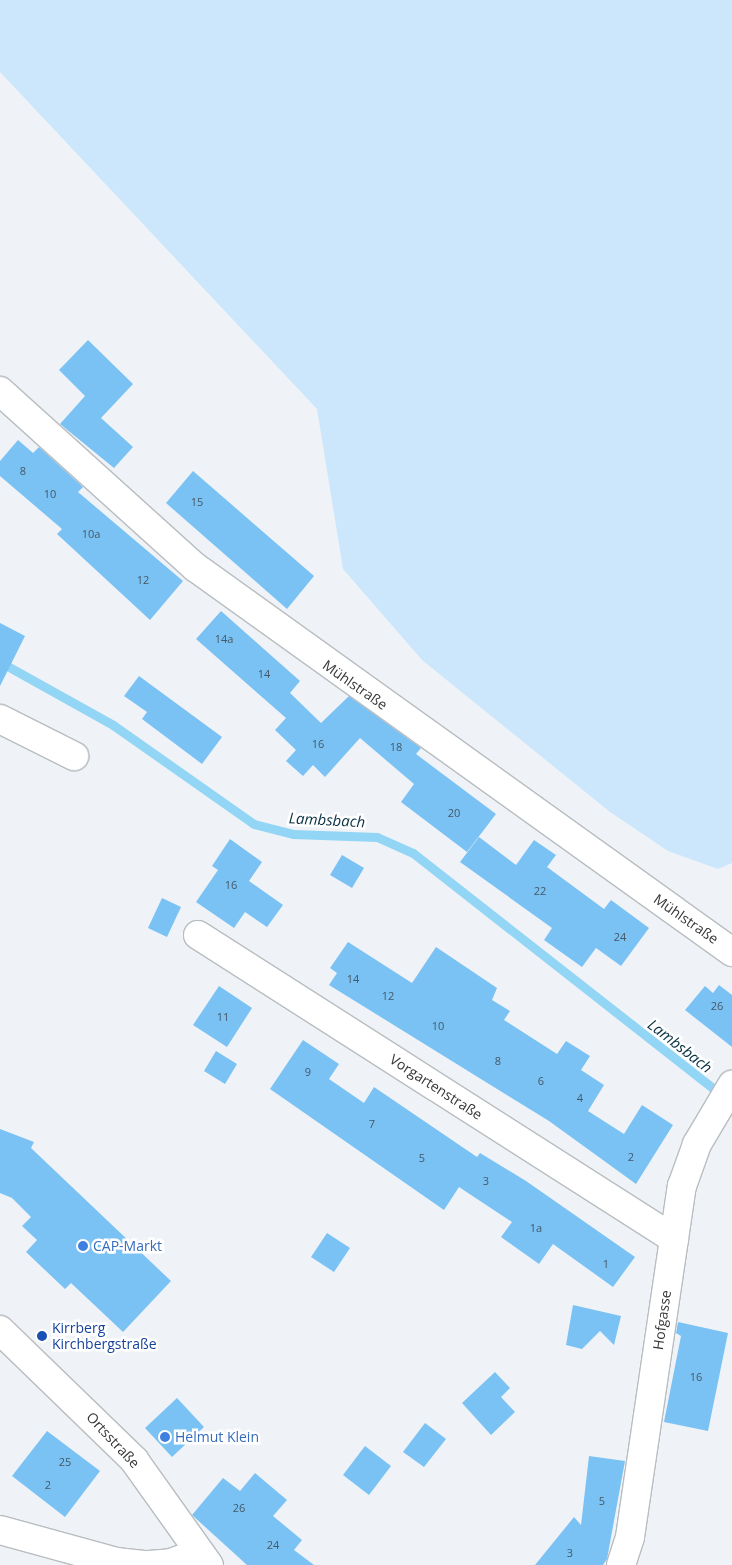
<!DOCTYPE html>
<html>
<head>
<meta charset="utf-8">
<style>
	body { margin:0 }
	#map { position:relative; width:732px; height:1565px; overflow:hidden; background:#eff3f7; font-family:"Open Sans",sans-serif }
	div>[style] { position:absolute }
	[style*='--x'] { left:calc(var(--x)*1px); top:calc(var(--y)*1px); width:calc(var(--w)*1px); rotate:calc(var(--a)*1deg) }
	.green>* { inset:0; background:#cce7fb }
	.stream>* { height:9px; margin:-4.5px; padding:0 4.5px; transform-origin:4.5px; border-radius:4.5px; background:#92d5f5 }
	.building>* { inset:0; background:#7ac2f4 }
	.roads { filter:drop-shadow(1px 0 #b8bdc0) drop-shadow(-1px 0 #b8bdc0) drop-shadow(0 1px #b8bdc0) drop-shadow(0 -1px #b8bdc0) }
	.minor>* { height:28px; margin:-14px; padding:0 14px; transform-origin:14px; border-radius:14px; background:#fff }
	.dots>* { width:14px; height:14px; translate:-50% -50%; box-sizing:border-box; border:2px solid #fff; border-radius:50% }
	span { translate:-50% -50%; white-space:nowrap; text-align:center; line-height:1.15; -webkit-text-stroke:5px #fff; paint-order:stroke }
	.number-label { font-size:11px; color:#455866 }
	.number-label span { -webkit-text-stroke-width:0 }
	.street-label { font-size:14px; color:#333536 }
	.shop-label { font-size:14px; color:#366cbe }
	.left { translate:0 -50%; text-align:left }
	.transit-label { font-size:14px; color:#164399 }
	.water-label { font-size:15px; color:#083142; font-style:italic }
</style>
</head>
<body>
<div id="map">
	<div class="green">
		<i style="clip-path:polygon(0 0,732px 0,732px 863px,718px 869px,668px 851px,610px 812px,422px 660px,343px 569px,317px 409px,0 72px)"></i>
	</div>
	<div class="stream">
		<i style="--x:0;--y:662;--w:129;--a:29.1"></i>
		<i style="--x:113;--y:725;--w:172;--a:35.1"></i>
		<i style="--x:254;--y:824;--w:40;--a:14.4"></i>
		<i style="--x:293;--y:834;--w:84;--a:2"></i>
		<i style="--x:377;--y:837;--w:39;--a:24"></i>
		<i style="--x:413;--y:853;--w:394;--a:38.1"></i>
	</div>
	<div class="building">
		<i style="clip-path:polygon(88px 340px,133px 384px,101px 418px,133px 447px,114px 468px,60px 424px,85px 396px,59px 370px)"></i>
		<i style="clip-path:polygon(18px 440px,33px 453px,39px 447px,83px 487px,78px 492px,183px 581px,150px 620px,57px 534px,62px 529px,0 476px,0 461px)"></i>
		<i style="clip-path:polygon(193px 471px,314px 576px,287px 609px,166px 503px)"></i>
		<i style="clip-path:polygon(221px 611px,300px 681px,290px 693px,321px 723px,349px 696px,421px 748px,416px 754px,496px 814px,467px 852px,401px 802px,414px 784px,360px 738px,325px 777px,313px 765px,303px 776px,286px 761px,296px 750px,275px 730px,286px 718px,196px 639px)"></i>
		<i style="clip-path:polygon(0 623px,25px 636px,0 686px)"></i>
		<i style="clip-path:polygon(139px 676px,222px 737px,202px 764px,142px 719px,147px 712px,124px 696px)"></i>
		<i style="clip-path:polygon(479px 837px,516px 865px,534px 840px,556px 855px,547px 867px,604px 909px,611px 900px,649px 928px,621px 966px,596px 948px,582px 967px,544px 940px,552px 928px,460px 862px)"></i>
		<i style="clip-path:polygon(230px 839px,262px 862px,249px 881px,283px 905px,267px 927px,245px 912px,234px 928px,196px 902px,218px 870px,212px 866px)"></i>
		<i style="clip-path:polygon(342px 855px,364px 868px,352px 888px,330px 875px)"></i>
		<i style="clip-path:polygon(162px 898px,181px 907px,167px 937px,148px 928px)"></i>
		<i style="clip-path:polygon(348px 942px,412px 983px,436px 947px,497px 988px,492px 1000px,510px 1011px,504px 1020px,557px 1054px,566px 1041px,590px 1056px,581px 1070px,604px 1085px,588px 1111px,624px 1134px,642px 1105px,673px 1125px,636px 1184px,549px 1121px,329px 985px,337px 973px,330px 968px)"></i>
		<i style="clip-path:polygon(719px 985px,732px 995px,732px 1047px,685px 1010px,705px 986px,713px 993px)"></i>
		<i style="clip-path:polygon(219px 986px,252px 1008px,227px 1047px,193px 1025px)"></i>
		<i style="clip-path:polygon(303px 1040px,339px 1064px,329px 1079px,364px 1103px,374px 1087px,477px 1157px,480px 1153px,526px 1181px,635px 1257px,613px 1287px,553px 1244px,539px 1264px,501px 1237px,512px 1222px,459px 1187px,444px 1210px,270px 1089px)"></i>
		<i style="clip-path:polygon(216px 1051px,237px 1064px,225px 1084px,204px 1071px)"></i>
		<i style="clip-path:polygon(0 1129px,34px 1142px,31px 1148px,171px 1281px,123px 1332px,71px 1283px,65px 1289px,26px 1252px,37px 1240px,22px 1226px,31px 1217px,12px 1198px,0 1193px)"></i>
		<i style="clip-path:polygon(327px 1233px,350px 1248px,334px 1272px,311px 1257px)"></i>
		<i style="clip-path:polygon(573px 1305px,621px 1316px,614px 1345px,600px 1331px,582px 1349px,566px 1345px)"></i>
		<i style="clip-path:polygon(678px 1322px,728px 1333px,708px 1431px,664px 1422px,681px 1336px,676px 1333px)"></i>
		<i style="clip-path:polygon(495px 1372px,510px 1388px,501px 1397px,515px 1412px,491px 1435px,462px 1403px)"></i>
		<i style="clip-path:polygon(177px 1398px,204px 1427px,172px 1457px,145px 1428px)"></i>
		<i style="clip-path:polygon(425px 1423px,446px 1439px,424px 1467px,403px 1452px)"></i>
		<i style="clip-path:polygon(47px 1431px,100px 1471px,65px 1517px,12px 1476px)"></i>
		<i style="clip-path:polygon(365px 1446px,391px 1466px,369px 1495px,343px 1475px)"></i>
		<i style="clip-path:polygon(589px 1456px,625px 1461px,607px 1559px,603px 1565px,535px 1565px,574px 1517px,581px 1525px)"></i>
		<i style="clip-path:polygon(255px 1473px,287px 1500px,273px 1516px,302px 1540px,294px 1550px,314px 1565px,247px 1565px,192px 1515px,223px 1478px,240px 1491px)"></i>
	</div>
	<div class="roads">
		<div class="minor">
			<i style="--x:0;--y:391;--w:263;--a:42.1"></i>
			<i style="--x:195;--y:567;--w:661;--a:35.64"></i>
			<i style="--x:0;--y:719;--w:83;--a:26.6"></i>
			<i style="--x:198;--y:935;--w:565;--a:32.56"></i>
			<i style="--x:0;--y:1330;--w:187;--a:44.1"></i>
			<i style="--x:134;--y:1460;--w:129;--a:54.5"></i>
			<i style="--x:0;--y:1530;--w:120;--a:15.4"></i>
			<i style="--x:116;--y:1562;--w:28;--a:6"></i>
			<i style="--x:149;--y:1565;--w:22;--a:-5"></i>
			<i style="--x:171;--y:1563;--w:29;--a:-20"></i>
			<i style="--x:621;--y:1565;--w:29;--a:-72"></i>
			<i style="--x:630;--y:1537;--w:355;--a:-81.6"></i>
			<i style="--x:682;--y:1186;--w:45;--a:-70.3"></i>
			<i style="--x:697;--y:1144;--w:69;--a:-59.3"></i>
		</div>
	</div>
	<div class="dots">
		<i style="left:83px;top:1246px;background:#3f7fe0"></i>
		<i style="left:42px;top:1336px;background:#1a4fb4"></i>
		<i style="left:165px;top:1437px;background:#3f7fe0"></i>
	</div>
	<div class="number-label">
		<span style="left:23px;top:471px">8</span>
		<span style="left:50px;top:494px">10</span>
		<span style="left:197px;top:502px">15</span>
		<span style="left:91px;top:534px">10a</span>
		<span style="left:143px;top:580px">12</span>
		<span style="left:224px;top:639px">14a</span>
		<span style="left:264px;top:674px">14</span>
		<span style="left:318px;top:744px">16</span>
		<span style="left:396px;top:747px">18</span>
		<span style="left:454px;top:813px">20</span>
		<span style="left:231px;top:885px">16</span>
		<span style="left:540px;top:891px">22</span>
		<span style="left:620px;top:937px">24</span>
		<span style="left:353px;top:979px">14</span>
		<span style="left:388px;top:996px">12</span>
		<span style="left:717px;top:1006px">26</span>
		<span style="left:223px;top:1017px">11</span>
		<span style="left:438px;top:1026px">10</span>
		<span style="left:498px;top:1061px">8</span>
		<span style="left:308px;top:1072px">9</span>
		<span style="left:541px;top:1081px">6</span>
		<span style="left:580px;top:1098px">4</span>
		<span style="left:372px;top:1124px">7</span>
		<span style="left:631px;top:1157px">2</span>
		<span style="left:422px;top:1158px">5</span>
		<span style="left:486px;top:1181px">3</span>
		<span style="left:536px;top:1228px">1a</span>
		<span style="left:606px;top:1264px">1</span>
		<span style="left:696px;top:1377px">16</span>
		<span style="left:65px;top:1462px">25</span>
		<span style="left:48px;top:1485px">2</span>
		<span style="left:602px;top:1501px">5</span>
		<span style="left:239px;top:1508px">26</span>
		<span style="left:273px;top:1545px">24</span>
		<span style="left:570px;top:1553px">3</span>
	</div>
	<div class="street-label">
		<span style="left:355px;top:685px;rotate:35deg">Mühlstraße</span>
		<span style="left:686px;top:919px;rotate:35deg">Mühlstraße</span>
		<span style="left:436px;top:1087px;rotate:33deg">Vorgartenstraße</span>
		<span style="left:662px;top:1320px;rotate:-82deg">Hofgasse</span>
		<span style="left:113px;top:1440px;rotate:47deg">Ortsstraße</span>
	</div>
	<div class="shop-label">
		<span class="left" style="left:93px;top:1246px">CAP-Markt</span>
		<span class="left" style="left:175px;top:1437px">Helmut Klein</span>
	</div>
	<div class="transit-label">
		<span class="left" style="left:52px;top:1336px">Kirrberg<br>Kirchbergstraße</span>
	</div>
	<div class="water-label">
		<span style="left:327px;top:820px;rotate:3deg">Lambsbach</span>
		<span style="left:680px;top:1046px;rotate:38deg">Lambsbach</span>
	</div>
</div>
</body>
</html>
